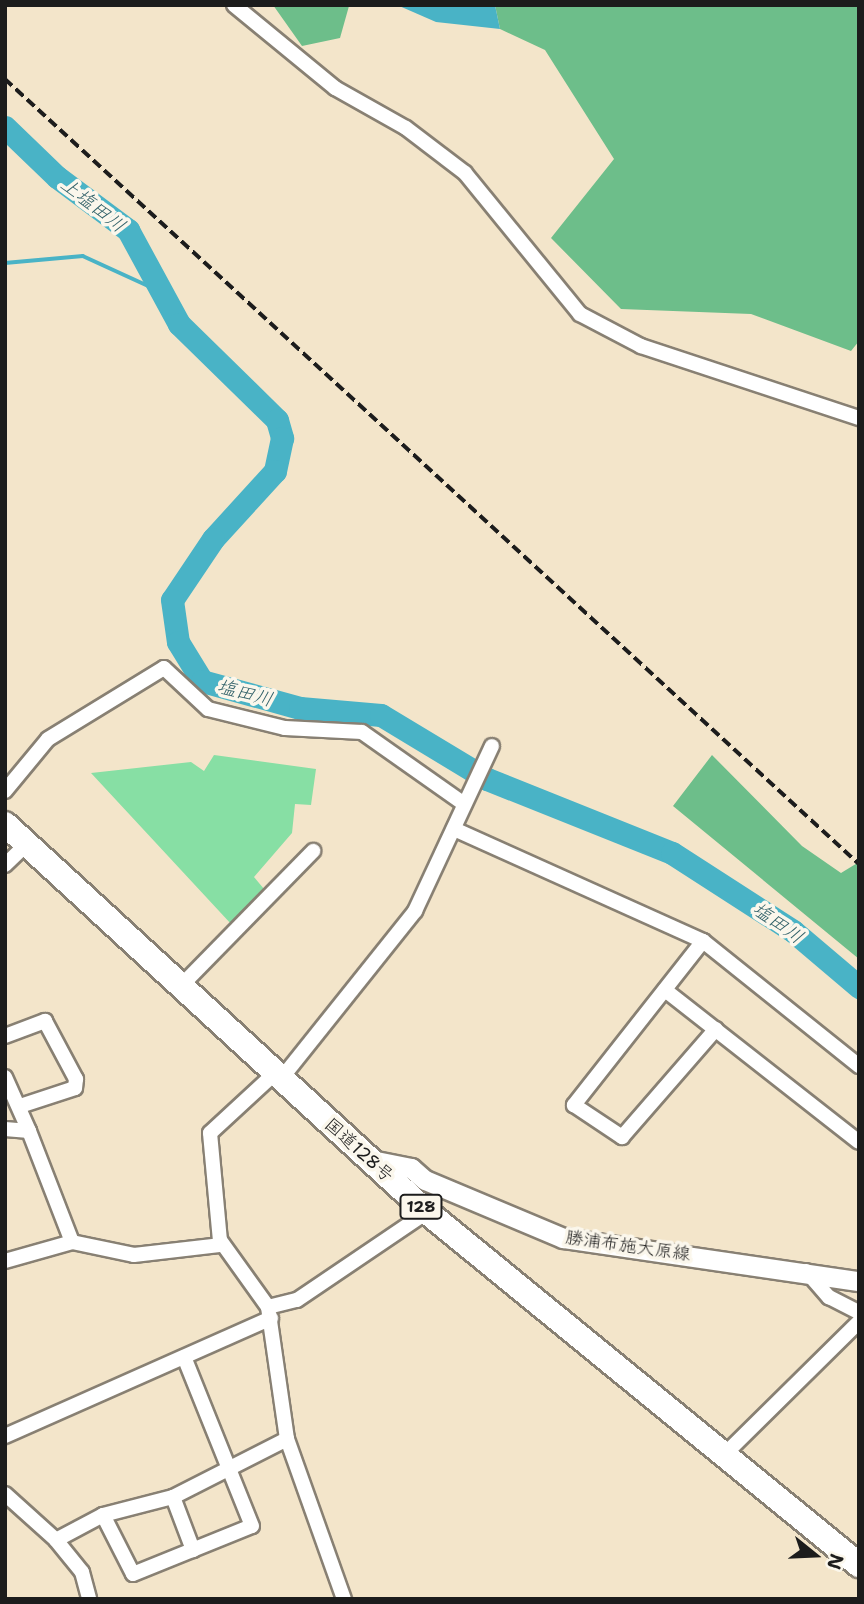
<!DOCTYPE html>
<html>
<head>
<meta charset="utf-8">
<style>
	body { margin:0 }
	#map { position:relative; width:864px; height:1604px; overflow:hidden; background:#f3e5ca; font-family:"Shantell Sans","Klee One",sans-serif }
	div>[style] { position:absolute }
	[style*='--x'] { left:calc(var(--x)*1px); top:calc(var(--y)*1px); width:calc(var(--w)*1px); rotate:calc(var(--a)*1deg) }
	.green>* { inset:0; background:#87dfa4 }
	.forest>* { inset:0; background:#6dbe8a }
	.water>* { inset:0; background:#49b3c6 }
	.stream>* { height:3.5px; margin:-1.75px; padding:0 1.75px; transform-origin:1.75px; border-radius:1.75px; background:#49b3c6 }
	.river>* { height:23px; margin:-11.5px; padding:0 11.5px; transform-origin:11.5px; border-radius:11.5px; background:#49b3c6 }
	.roads { filter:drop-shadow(2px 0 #888073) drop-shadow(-2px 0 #888073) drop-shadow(0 2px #888073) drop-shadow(0 -2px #888073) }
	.street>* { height:14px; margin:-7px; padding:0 7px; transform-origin:7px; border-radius:7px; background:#fff }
	.secondary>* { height:19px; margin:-9.5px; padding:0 9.5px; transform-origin:9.5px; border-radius:9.5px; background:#fff }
	.highway>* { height:24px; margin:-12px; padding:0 12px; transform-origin:12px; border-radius:12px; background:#fff }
	.rail>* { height:3.5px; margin-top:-1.75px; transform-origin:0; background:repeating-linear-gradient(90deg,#1c1c1c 0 10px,transparent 0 15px) }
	span { translate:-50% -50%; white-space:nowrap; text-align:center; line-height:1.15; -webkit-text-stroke:7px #fbf7ec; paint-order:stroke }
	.shield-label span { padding:2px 5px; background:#fbf7ec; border:2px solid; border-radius:5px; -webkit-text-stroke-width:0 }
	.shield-label { font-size:16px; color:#1c1c1c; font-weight:700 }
	.street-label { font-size:18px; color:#1c1c1c }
	.water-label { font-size:19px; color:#306068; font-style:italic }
	.frame { position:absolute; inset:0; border:7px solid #1c1c1c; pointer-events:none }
	.north { position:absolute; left:780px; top:1520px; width:70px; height:70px; -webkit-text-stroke:5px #fbf7ec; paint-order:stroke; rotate:108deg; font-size:19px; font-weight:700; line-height:28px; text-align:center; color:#1c1c1c }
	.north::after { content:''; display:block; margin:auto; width:24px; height:32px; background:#1c1c1c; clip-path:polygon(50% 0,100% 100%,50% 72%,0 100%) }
</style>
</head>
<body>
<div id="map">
	<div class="green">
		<i style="clip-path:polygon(214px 755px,316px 769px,311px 805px,295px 804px,292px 833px,254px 877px,264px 889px,232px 925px,91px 773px,191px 762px,204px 771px)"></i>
	</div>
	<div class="forest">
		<i style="clip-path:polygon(273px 5px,365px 5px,349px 6px,340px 38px,302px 46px)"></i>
		<i style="clip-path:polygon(495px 5px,859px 5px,859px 341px,851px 351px,751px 314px,621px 309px,551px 238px,614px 159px,545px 50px,500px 29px)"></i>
		<i style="clip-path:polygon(712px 755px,802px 846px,841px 873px,859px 862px,859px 959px,673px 806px)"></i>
	</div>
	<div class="water">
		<i style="clip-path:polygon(397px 5px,495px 5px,500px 29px,436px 22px)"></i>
	</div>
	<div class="stream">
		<i style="--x:5;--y:263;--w:78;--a:-5.1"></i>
		<i style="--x:83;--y:256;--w:89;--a:24.6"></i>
	</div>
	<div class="river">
		<i style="--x:5;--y:127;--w:72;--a:43.9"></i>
		<i style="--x:57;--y:177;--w:89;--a:36.7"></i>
		<i style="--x:128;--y:230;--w:107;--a:61.5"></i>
		<i style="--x:179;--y:324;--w:137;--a:44.4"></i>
		<i style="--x:277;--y:420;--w:19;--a:74"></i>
		<i style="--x:282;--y:438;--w:34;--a:102"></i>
		<i style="--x:275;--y:471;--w:92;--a:132.4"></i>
		<i style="--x:213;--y:539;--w:73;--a:123.9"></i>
		<i style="--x:172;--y:600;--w:42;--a:81.9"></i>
		<i style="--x:178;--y:642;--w:46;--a:58.4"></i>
		<i style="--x:202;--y:681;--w:102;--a:15.4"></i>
		<i style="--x:300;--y:708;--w:81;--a:4.9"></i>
		<i style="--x:381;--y:715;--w:124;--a:31.1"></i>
		<i style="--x:487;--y:779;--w:199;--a:21.8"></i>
		<i style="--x:672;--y:853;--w:144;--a:32.8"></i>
		<i style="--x:793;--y:931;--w:87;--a:40.3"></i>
	</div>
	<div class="roads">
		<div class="street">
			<i style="--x:234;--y:5;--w:131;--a:39.4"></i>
			<i style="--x:335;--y:88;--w:81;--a:29.4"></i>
			<i style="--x:406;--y:128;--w:74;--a:37.3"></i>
			<i style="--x:465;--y:173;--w:182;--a:50.8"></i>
			<i style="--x:580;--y:314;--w:69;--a:27.7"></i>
			<i style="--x:641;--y:346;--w:230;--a:18.3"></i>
			<i style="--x:5;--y:791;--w:67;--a:-50.4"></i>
			<i style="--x:48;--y:739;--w:136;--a:-31.5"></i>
			<i style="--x:164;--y:668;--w:60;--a:43"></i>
			<i style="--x:208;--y:709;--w:79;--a:13.9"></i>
			<i style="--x:285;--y:728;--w:77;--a:3"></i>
			<i style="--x:362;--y:732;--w:125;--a:35.2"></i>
			<i style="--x:454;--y:829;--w:273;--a:24.2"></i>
			<i style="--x:703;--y:941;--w:200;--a:38.7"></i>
			<i style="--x:5;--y:865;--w:30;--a:-44"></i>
			<i style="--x:703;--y:941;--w:209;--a:128.2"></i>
			<i style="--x:574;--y:1105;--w:58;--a:33.7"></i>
			<i style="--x:622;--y:1137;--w:143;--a:-49"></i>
			<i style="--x:179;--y:988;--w:192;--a:-45.6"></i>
			<i style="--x:665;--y:990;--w:246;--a:38.1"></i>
			<i style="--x:5;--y:1036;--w:43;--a:-20.6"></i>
			<i style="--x:45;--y:1021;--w:66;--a:61.9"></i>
			<i style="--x:76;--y:1079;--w:9;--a:96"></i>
			<i style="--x:75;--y:1088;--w:55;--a:161.9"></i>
			<i style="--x:274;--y:1074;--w:87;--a:137.3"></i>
			<i style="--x:210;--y:1133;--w:107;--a:84.7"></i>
			<i style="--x:220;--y:1240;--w:82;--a:54.4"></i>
			<i style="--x:268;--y:1307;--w:133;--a:81.8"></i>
			<i style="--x:287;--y:1439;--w:170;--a:70.4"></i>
			<i style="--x:5;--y:1077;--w:59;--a:66"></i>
			<i style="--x:281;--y:1079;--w:215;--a:-51.4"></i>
			<i style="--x:415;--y:911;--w:182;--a:-65"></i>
			<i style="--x:5;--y:1129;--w:24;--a:5"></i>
			<i style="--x:29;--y:1131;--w:119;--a:68.8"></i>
			<i style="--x:5;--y:1261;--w:70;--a:-15.8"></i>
			<i style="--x:72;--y:1242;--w:63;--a:11.8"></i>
			<i style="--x:134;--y:1255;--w:88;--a:-6.6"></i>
			<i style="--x:806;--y:1271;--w:35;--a:49"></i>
			<i style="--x:829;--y:1297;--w:34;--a:27"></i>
			<i style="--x:268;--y:1307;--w:30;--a:-14"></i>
			<i style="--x:297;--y:1300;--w:157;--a:-34.1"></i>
			<i style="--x:5;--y:1436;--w:291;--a:-23.9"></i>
			<i style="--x:724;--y:1455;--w:190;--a:-44.6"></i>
			<i style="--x:5;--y:1494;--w:69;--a:42"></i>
			<i style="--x:56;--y:1540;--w:41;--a:50.9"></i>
			<i style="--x:82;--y:1572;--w:28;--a:75"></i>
			<i style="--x:173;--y:1497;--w:57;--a:69.3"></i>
			<i style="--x:103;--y:1515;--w:66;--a:63"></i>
			<i style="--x:133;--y:1574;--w:128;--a:-22"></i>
			<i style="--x:252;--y:1526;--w:182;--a:-111.9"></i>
			<i style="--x:56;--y:1540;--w:53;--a:-28"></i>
			<i style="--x:103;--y:1515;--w:72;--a:-14.4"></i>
			<i style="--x:173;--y:1497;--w:128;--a:-27"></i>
		</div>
		<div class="secondary">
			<i style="--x:371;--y:1160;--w:41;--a:11.3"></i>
			<i style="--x:411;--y:1168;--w:18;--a:41"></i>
			<i style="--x:425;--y:1180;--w:150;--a:22.8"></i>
			<i style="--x:563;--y:1238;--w:299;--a:8.3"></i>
		</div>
		<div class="highway">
			<i style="--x:5;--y:824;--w:573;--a:42.6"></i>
			<i style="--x:427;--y:1212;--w:558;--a:39.25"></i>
		</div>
	</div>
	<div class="rail">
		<i style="--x:5;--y:79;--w:1160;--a:42.59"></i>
	</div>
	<div class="shield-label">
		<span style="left:421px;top:1207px">128</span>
	</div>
	<div class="street-label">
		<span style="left:359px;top:1150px;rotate:42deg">国道128号</span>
		<span style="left:628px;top:1246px;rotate:8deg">勝浦布施大原線</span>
	</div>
	<div class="water-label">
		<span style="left:93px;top:205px;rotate:38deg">上塩田川</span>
		<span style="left:245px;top:693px;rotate:15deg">塩田川</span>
		<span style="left:778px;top:923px;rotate:35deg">塩田川</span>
	</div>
	<div class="frame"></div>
	<div class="north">N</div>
</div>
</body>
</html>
